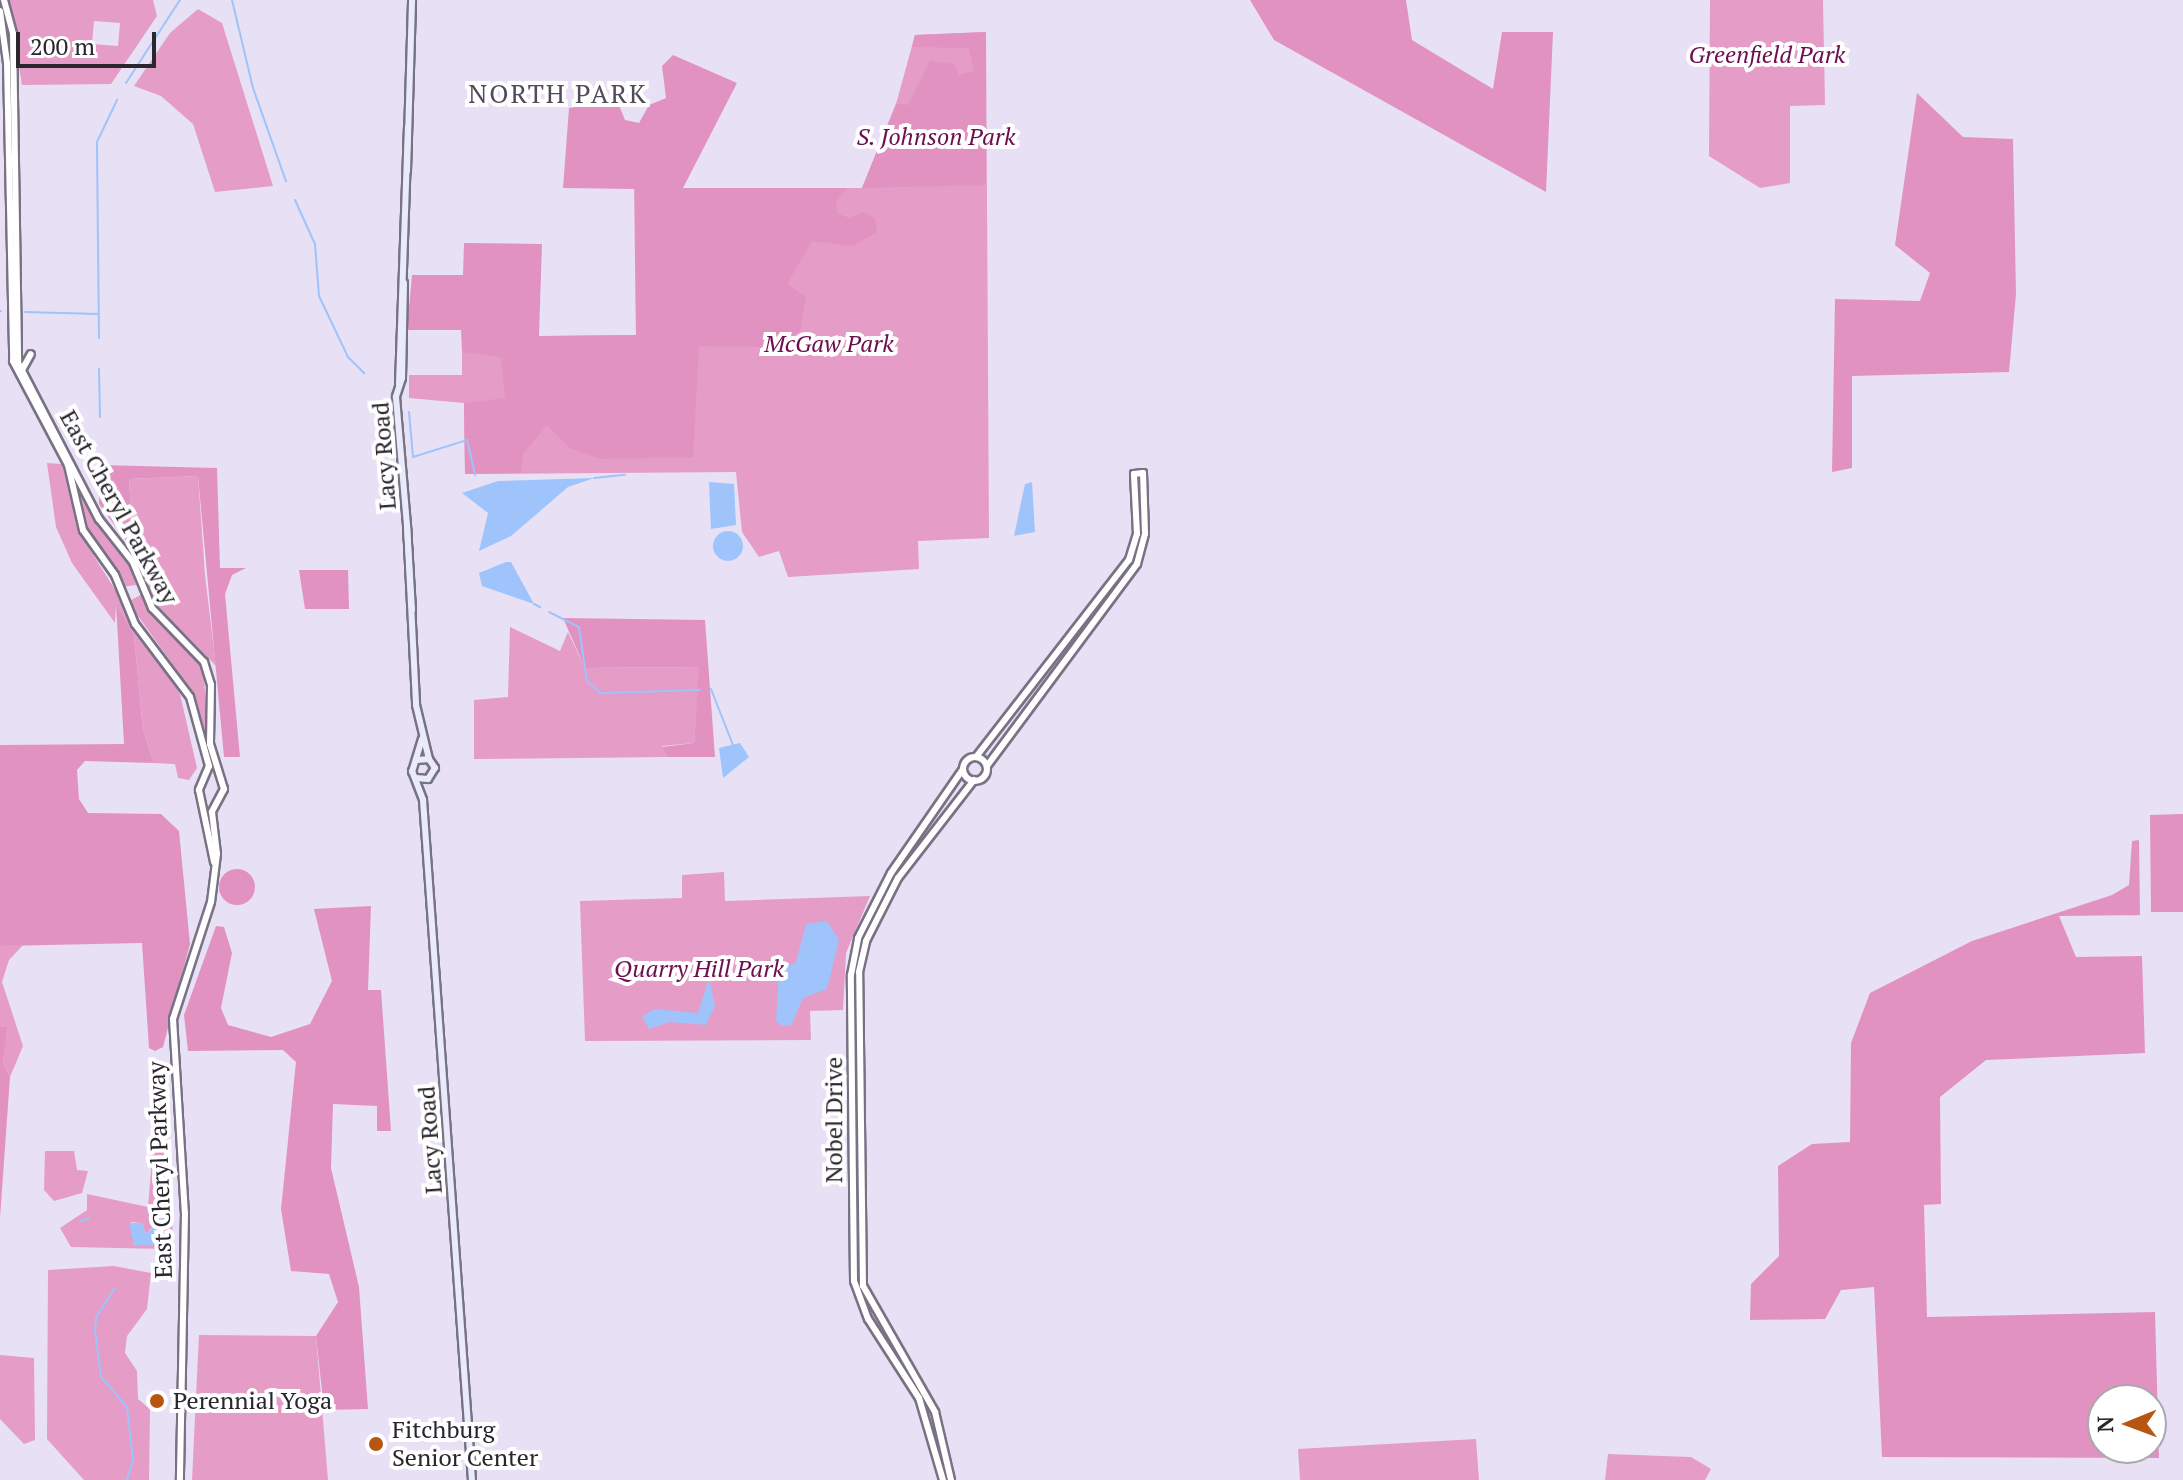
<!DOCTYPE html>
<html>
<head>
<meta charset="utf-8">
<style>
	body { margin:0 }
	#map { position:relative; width:2183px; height:1480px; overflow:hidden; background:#e8e0f5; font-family:"PT Serif",serif }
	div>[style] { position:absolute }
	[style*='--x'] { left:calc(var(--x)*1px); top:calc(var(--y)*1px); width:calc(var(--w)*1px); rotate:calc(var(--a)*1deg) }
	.green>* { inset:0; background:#e59cc6 }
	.forest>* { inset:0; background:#e292c0 }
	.round { border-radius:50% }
	.water>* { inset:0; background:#9fc3fb }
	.stream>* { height:2px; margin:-1px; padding:0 1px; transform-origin:1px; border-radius:1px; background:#9fc3fb }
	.roads { filter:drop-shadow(2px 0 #787284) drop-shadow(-2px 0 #787284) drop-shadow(0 2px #787284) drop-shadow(0 -2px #787284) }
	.tertiary>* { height:6px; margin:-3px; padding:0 3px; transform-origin:3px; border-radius:3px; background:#fff }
	.tertiary>.ring { margin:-3px; padding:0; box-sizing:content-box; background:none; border:6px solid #fff; border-radius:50% }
	.secondary>* { height:6px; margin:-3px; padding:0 3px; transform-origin:3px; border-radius:3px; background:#e9ebfa }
	.dots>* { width:22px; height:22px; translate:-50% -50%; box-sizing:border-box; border:4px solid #fff; border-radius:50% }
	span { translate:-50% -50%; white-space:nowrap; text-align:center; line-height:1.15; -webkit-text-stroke:8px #fff; paint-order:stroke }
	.park-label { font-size:24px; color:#6d0e4f; font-style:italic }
	.street-label { font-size:24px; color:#29262e }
	.poi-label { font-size:24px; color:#29262e }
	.left { translate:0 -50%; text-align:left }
	.neighbourhood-label { font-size:26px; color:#514a5b; letter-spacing:2px }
	.north { position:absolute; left:2087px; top:1384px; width:80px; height:80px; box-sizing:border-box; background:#fff; border:2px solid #a9a8ab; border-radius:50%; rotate:269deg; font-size:22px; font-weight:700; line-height:32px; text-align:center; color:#29262e }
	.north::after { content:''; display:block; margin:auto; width:28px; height:36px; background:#b65611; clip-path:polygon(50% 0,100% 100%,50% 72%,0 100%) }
	.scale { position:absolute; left:16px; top:32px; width:140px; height:36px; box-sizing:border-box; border:4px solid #29262e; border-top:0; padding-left:10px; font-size:24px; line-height:28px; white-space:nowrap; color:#29262e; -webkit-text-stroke:6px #fff; paint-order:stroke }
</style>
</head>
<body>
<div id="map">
	<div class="green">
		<i style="clip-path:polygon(evenodd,8px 0,153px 0,157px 16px,111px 84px,22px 85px,8px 0,94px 21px,120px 23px,118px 46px,92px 44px,94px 21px)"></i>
		<i style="clip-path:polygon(1710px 0,1823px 0,1825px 105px,1790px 106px,1790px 183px,1760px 188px,1709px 156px)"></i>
		<i style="clip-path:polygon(198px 9px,222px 23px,273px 186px,215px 192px,193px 124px,161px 96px,134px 86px,170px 33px)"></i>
		<i style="clip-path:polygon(986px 32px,989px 538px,918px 541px,919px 569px,788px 577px,779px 551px,759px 557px,742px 532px,736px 472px,465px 474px,464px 403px,409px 398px,409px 375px,462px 375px,462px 337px,636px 335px,634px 189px,862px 188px,896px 104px,915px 35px)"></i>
		<i style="clip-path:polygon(47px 463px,62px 464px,84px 540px,180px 694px,197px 768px,189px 780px,178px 778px,175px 764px,154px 763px,143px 730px,134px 635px,116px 605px,115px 623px,72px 563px,56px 527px)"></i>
		<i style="clip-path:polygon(198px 476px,205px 575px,216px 666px,159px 607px,127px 542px,132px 527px,129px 479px)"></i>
		<i style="clip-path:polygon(79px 483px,100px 525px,128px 560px,136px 585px,122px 587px,87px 531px)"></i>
		<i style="clip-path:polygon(142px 594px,157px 621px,204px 669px,207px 746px,186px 683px,128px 602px)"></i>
		<i style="clip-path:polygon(510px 627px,560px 651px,568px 632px,585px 668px,700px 667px,694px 743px,662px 746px,667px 757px,474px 759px,474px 700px,508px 697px)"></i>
		<i style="clip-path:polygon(724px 872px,725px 901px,870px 896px,846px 953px,843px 1010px,810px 1011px,811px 1040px,585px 1041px,580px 901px,682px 898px,682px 875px)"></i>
		<i style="clip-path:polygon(23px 945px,9px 960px,2px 982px,23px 1046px,10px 1077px,3px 1063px,6px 1027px,0 1027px,0 946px)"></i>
		<i style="clip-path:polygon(evenodd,165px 1069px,173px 1242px,166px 1249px,71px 1247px,60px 1228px,87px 1210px,87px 1194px,148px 1207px,157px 1099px,151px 1078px,165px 1069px,171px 1208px,158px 1240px,134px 1246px,131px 1222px,142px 1223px,146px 1234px,171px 1208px)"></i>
		<i style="clip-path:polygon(45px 1151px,74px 1151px,77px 1170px,88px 1171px,82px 1193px,54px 1201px,44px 1190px)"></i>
		<i style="clip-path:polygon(114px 1266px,151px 1273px,147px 1309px,127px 1336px,125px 1353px,137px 1371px,138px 1399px,150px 1409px,149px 1480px,84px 1480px,47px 1439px,48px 1270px)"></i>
		<i style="clip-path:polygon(199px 1335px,316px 1336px,328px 1480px,192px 1480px)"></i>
		<i style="clip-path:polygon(0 1355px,34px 1358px,35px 1440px,24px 1444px,0 1419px)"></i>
		<i style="clip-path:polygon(1476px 1439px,1479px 1480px,1300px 1480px,1298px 1449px)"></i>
		<i style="clip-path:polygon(1608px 1454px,1691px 1457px,1711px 1469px,1705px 1480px,1605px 1480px)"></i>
	</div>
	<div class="forest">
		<i style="clip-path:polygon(1250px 0,1406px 0,1412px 40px,1493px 89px,1502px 32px,1553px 32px,1546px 192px,1274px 40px)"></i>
		<i style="clip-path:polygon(986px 32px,986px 185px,862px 188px,896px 104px,908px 105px,930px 61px,954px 64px,959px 75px,974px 71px,969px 48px,912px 47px,915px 35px)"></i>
		<i style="clip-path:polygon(673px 55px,737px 83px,683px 188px,847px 188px,836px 202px,837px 213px,849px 218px,863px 212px,875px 219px,877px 232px,852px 246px,812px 241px,787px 284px,806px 297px,800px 331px,777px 347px,699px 346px,693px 457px,601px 459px,570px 448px,547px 425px,523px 454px,521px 473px,465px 474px,464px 403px,505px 398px,501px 357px,462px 352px,461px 330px,407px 330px,412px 275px,463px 275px,464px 243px,542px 244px,539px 336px,636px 335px,635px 189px,563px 188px,569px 108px,617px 100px,625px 120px,639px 123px,649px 105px,666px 98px,662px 66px)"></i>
		<i style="clip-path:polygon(1917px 93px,1963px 137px,2013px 139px,2016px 294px,2009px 372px,1852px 376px,1852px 468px,1832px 472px,1835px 299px,1920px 301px,1930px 273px,1895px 245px)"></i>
		<i style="clip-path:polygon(100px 465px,217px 468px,220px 568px,246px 568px,232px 575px,225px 594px,240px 757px,224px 757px,198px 476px,129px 479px,132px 527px,127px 542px,99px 504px)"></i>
		<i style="clip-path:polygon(299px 570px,348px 570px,349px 609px,305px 609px)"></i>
		<i style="clip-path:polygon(116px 604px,134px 635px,143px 730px,154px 763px,85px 761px,77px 770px,79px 799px,88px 813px,161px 814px,179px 831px,190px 944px,163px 1047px,155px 1051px,149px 1048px,142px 943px,0 946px,0 745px,124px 744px)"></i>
		<i style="clip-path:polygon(563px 618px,705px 620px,715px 757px,667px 757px,662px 747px,694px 743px,699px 667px,585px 668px)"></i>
		<i style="clip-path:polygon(2183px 814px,2183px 912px,2151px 912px,2150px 815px)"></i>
		<i style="clip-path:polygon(evenodd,2139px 840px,2140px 915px,2059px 916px,2076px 957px,2142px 956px,2145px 1053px,1986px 1060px,1940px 1097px,1941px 1204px,1924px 1205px,1927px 1317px,2155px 1312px,2159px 1458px,1882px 1457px,1874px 1287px,1841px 1290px,1825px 1319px,1750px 1320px,1751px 1284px,1779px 1256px,1778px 1166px,1812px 1144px,1850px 1142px,1851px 1043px,1870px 993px,1972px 941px,2112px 895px,2129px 885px,2132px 841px,2139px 840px,2103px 1400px,2151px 1400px,2151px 1448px,2103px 1448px,2103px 1400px)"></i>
		<i class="round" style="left:219px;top:869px;width:36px;height:36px"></i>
		<i style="clip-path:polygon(371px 906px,368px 990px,381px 990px,391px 1131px,377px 1131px,377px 1106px,333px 1104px,331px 1168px,359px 1287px,368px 1409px,324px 1410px,316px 1336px,338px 1302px,329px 1274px,291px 1271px,281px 1209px,296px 1062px,283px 1050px,188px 1051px,184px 1015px,216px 926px,224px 927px,232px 953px,221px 1008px,228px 1025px,271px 1037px,310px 1024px,332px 981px,314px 909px)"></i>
		<i style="clip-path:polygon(0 1027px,7px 1027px,3px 1063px,10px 1077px,0 1218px)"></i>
	</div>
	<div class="water">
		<i style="clip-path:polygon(594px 478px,568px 487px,511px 536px,479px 551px,488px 513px,462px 493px,498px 481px)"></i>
		<i style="clip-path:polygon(709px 482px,734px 484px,736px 525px,711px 529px)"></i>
		<i style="clip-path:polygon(1032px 482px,1035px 532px,1014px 536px,1025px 484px)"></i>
		<i class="round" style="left:713px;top:531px;width:30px;height:30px"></i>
		<i style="clip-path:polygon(506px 562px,511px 562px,534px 604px,482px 586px,479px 573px)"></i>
		<i style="clip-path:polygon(740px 743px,749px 757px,723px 778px,719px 748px)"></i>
		<i style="clip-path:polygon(827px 921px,839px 940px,827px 989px,803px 998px,791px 1026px,782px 1026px,776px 1021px,779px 971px,796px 962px,806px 924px)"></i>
		<i style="clip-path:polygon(709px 978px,715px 1006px,706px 1025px,670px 1022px,649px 1029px,642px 1017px,654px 1009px,698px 1013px)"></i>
		<i style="clip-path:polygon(172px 1209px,155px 1237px,164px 1245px,134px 1246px,129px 1223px,142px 1223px,146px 1234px)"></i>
	</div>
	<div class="stream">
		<i style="--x:232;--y:0;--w:90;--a:76.6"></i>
		<i style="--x:253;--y:88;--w:99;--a:70.5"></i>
		<i style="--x:126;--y:83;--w:99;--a:-57"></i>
		<i style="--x:295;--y:200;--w:48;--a:65.6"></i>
		<i style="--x:315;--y:244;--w:52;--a:85.6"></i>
		<i style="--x:319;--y:296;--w:68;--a:64.6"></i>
		<i style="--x:348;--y:357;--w:23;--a:45"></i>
		<i style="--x:0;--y:311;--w:1;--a:0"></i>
		<i style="--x:25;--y:312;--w:74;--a:1.5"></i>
		<i style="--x:99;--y:338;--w:196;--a:-90.6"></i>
		<i style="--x:97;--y:142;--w:47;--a:-64.5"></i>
		<i style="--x:99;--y:369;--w:48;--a:88.8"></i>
		<i style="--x:409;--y:412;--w:45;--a:84.9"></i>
		<i style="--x:413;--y:457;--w:57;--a:-17.5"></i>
		<i style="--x:467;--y:440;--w:36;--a:77"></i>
		<i style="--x:594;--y:478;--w:31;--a:-6"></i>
		<i style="--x:534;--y:604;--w:7;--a:27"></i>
		<i style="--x:549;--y:612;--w:34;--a:27"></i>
		<i style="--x:579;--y:627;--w:55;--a:81.6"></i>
		<i style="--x:587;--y:681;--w:18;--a:43"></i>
		<i style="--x:600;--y:693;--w:100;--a:-1.7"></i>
		<i style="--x:711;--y:689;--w:60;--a:68.6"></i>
		<i style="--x:80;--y:1221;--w:10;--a:-17"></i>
		<i style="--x:115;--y:1288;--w:35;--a:123"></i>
		<i style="--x:96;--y:1317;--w:13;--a:94"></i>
		<i style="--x:95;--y:1330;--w:47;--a:82.7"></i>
		<i style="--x:101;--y:1377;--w:40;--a:49"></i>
		<i style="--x:127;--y:1407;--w:53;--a:83.5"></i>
		<i style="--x:133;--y:1460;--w:21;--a:107"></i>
	</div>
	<div class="roads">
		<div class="tertiary">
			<i style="--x:4;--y:0;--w:35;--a:75"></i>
			<i style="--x:13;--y:34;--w:329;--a:89.1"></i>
			<i style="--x:18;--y:363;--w:176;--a:62.6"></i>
			<i style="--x:99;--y:519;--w:55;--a:51.7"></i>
			<i style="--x:133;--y:562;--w:50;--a:67.6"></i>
			<i style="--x:152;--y:608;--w:75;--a:46.1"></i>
			<i style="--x:204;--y:662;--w:24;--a:73"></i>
			<i style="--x:211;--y:685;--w:59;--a:91"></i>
			<i style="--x:210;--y:744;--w:47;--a:72.7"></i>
			<i style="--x:224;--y:789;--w:26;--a:118"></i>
			<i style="--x:212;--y:812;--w:42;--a:83.2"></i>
			<i style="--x:217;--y:854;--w:48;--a:97.1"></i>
			<i style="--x:211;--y:902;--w:123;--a:108"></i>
			<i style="--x:173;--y:1019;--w:194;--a:86.5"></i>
			<i style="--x:185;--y:1213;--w:267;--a:91.1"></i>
			<i style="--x:0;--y:11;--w:52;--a:82.3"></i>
			<i style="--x:7;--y:63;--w:298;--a:88.8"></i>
			<i style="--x:13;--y:361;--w:118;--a:62.1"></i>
			<i style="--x:68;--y:465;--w:67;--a:77"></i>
			<i style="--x:83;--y:530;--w:55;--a:54.6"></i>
			<i style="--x:115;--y:575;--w:53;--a:67.8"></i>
			<i style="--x:135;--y:624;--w:91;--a:53"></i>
			<i style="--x:190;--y:697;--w:72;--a:74.6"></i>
			<i style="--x:209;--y:766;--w:26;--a:113"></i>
			<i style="--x:199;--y:790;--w:74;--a:78.2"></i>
			<i style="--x:22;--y:370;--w:18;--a:-61"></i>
			<i style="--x:976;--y:757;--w:249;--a:-52.2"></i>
			<i style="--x:1129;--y:560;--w:27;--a:-73"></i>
			<i style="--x:1137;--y:534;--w:60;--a:-92.9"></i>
			<i style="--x:1134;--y:474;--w:9;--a:-6"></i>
			<i style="--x:1143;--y:473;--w:61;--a:88.1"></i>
			<i style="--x:1145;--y:534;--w:31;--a:105"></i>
			<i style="--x:1137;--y:564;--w:252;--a:126.6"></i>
			<i class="ring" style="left:963px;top:757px;width:18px;height:18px"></i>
			<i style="--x:943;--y:1480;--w:85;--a:-106.3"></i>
			<i style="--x:919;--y:1398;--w:94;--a:-122.8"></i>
			<i style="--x:868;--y:1319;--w:40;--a:-110.2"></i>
			<i style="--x:854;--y:1281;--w:306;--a:-90.6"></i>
			<i style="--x:851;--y:975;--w:38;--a:-79"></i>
			<i style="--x:858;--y:938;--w:73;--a:-63.1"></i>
			<i style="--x:891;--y:873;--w:126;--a:-55.3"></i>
			<i style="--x:951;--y:1480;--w:70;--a:-103.2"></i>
			<i style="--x:935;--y:1412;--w:145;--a:-119.7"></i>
			<i style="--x:863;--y:1286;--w:314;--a:-90.7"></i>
			<i style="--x:859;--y:972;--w:32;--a:-77"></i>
			<i style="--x:866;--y:941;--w:71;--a:-63.1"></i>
			<i style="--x:898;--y:878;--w:124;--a:-52.2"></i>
		</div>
		<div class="secondary">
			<i style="--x:407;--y:171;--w:171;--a:-88.3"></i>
			<i style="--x:404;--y:283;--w:95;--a:91.2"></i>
			<i style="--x:402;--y:378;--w:20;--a:108"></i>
			<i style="--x:396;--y:397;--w:128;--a:85.1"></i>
			<i style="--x:399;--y:384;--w:257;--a:-88"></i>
			<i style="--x:412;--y:610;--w:85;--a:-93.4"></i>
			<i style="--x:407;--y:525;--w:180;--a:87.1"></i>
			<i style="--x:416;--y:705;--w:56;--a:76.5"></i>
			<i style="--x:422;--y:739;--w:34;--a:107"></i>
			<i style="--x:412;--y:771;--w:31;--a:69"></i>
			<i style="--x:423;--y:800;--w:682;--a:85.88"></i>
			<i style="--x:416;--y:778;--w:12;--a:5"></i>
			<i style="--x:428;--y:779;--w:13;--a:-58"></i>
			<i style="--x:435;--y:768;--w:11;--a:-124"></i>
			<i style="--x:429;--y:759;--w:12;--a:175"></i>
		</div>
	</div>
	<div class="dots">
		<i style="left:157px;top:1401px;background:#b65611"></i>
		<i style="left:376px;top:1444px;background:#b65611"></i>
	</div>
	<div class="park-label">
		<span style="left:1767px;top:55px">Greenfield Park</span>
		<span style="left:936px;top:137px">S. Johnson Park</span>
		<span style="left:829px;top:344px">McGaw Park</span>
		<span style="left:699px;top:969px">Quarry Hill Park</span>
	</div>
	<div class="street-label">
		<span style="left:384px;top:456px;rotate:-94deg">Lacy Road</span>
		<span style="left:119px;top:507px;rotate:61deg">East Cheryl Parkway</span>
		<span style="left:834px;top:1120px;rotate:-90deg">Nobel Drive</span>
		<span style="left:430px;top:1140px;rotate:-94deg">Lacy Road</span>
		<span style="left:160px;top:1170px;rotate:-92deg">East Cheryl Parkway</span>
	</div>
	<div class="poi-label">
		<span class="left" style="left:173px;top:1401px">Perennial Yoga</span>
		<span class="left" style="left:392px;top:1444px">Fitchburg<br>Senior Center</span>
	</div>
	<div class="neighbourhood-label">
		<span style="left:558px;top:94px">NORTH PARK</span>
	</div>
	<div class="north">N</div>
	<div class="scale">200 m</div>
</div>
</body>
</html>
